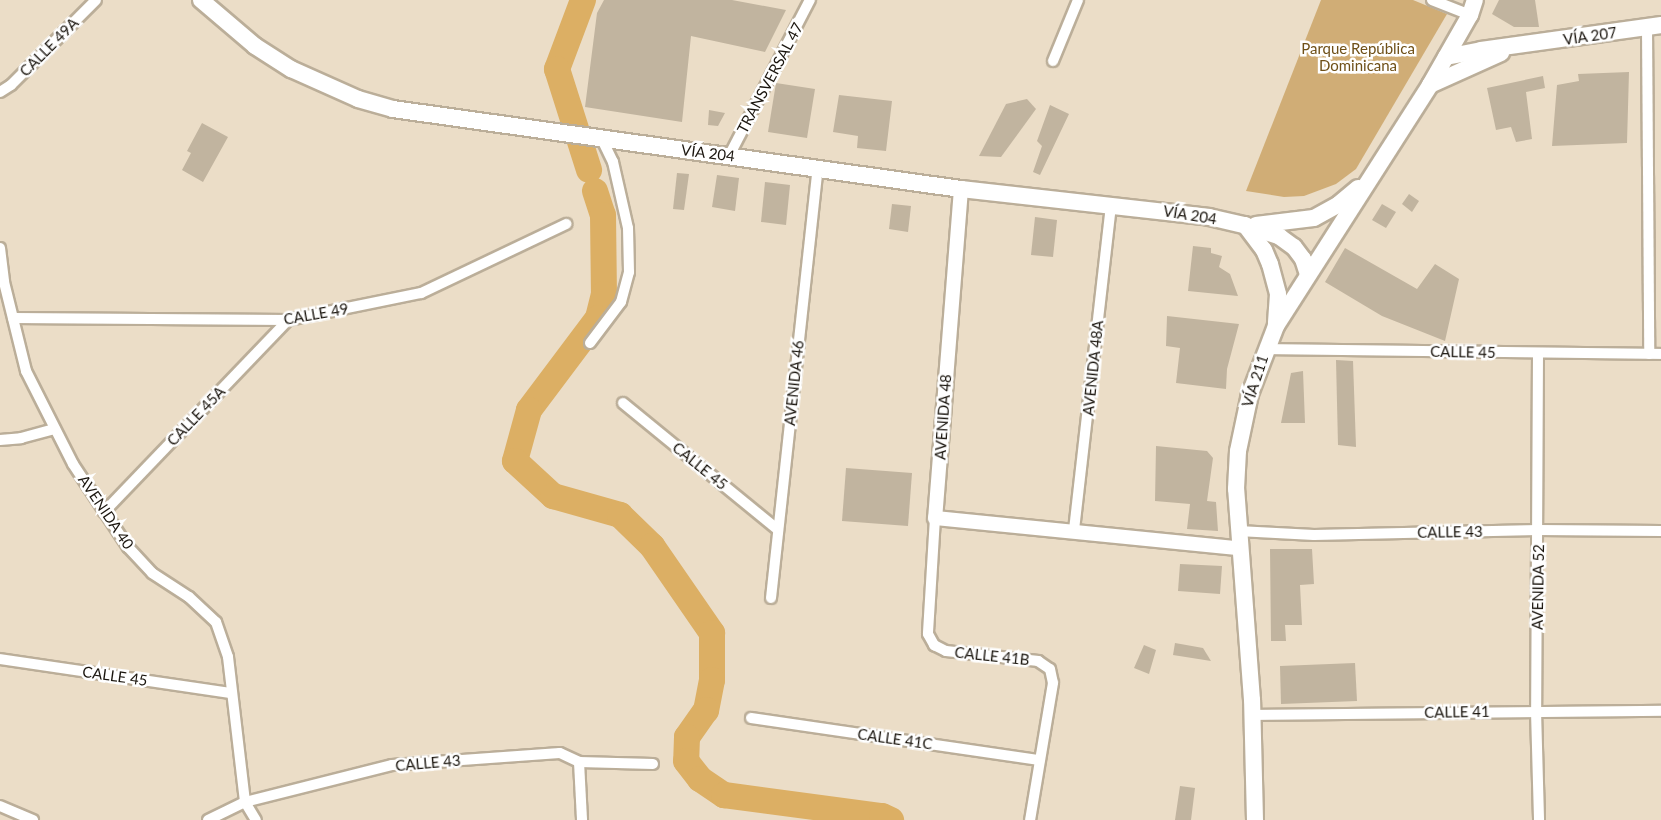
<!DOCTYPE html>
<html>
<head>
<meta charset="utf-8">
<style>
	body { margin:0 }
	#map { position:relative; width:1661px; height:820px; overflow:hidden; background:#ebddc7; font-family:Lato,sans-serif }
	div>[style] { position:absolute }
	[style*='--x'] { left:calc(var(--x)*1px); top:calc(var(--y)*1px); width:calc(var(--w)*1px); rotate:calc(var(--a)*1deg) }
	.green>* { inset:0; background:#d0ad76 }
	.river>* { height:26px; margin:-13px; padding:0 13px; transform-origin:13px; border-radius:13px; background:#dcaf64 }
	.building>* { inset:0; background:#c1b49f }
	.roads { filter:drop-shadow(2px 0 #bbae99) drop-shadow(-2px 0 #bbae99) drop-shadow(0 2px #bbae99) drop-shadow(0 -2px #bbae99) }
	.minor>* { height:10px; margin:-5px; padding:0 5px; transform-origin:5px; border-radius:5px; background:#fff }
	.tertiary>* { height:14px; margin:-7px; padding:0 7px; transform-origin:7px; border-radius:7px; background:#fff }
	.secondary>* { height:16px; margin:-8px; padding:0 8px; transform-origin:8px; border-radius:8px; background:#fff }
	span { translate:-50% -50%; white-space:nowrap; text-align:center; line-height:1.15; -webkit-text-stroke:5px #fff; paint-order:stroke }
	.street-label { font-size:15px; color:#1a150e }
	.park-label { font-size:15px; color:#6f5018 }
</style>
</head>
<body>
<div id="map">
	<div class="green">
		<i style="clip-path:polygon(1321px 0,1413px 0,1447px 14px,1356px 169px,1336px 184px,1304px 196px,1284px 197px,1246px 191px)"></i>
	</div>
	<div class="river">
		<i style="--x:583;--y:0;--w:74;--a:110.6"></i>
		<i style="--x:557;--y:69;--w:106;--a:72.4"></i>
		<i style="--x:595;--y:191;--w:25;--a:72"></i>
		<i style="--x:603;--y:215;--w:79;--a:89.3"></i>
		<i style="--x:604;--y:294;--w:25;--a:104"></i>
		<i style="--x:598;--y:318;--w:115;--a:126.9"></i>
		<i style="--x:529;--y:410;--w:53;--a:105.4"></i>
		<i style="--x:515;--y:461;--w:52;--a:42.6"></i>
		<i style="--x:553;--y:496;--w:70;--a:15.8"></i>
		<i style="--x:620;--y:515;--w:45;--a:44.1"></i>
		<i style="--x:652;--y:546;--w:106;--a:55.4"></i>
		<i style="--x:712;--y:633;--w:47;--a:90"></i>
		<i style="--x:712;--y:680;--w:31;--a:101"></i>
		<i style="--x:706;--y:710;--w:33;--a:125"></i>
		<i style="--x:687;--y:737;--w:24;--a:92"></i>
		<i style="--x:686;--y:761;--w:23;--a:52"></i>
		<i style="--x:700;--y:779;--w:29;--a:34"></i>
		<i style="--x:724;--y:795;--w:159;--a:7.6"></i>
		<i style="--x:882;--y:816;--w:10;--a:24"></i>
	</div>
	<div class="building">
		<i style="clip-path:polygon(604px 0,732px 0,786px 10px,765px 52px,691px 36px,682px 122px,585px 107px,597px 13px)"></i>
		<i style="clip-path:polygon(1499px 0,1535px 0,1539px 27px,1514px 27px,1492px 14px)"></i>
		<i style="clip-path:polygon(1629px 72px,1627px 143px,1552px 146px,1557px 85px,1579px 81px,1578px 74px)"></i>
		<i style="clip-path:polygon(1543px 76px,1545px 88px,1526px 92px,1532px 139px,1516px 142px,1511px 127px,1496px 130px,1487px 88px)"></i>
		<i style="clip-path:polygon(776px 83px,815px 89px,807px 138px,768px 132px)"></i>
		<i style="clip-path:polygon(839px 95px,892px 101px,886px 151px,857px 148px,858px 136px,833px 132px)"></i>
		<i style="clip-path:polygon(1027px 99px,1036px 109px,1001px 157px,979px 156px,1006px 104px)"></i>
		<i style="clip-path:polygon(1050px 105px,1069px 114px,1040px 175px,1033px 172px,1042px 146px,1037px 141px)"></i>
		<i style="clip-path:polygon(709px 110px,725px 113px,718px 126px,708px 125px)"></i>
		<i style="clip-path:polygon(202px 123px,228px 137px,203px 182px,182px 170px,191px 153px,187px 151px)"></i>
		<i style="clip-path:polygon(677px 173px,689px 174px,684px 210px,673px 209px)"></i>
		<i style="clip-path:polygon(717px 175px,739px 178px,735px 211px,712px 207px)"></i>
		<i style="clip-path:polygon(765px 182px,790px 185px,786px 225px,761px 222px)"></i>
		<i style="clip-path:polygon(1409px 194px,1419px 201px,1412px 212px,1402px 204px)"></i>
		<i style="clip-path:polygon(892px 204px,911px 206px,908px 232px,889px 229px)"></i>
		<i style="clip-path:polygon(1382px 204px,1396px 212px,1386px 228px,1372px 220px)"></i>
		<i style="clip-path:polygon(1035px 217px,1057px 220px,1053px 257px,1031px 255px)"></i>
		<i style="clip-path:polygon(1193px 246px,1211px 248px,1211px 253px,1222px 256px,1219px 267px,1230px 274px,1238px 296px,1188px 291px)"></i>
		<i style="clip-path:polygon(1345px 248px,1417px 289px,1435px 264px,1459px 279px,1445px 341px,1382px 316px,1325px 282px)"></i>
		<i style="clip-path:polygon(1167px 316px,1239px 324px,1227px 369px,1226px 389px,1176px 383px,1180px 348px,1166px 346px)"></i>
		<i style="clip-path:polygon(1336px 360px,1353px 361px,1356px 447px,1338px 445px)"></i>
		<i style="clip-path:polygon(1303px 371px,1305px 423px,1281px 423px,1291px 373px)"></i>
		<i style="clip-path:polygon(1156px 446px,1207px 451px,1213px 458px,1207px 501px,1216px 502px,1218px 531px,1187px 529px,1190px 504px,1155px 501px)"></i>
		<i style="clip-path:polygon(846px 468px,912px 473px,908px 526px,842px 521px)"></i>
		<i style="clip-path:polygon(1270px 549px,1312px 549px,1314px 584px,1300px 585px,1302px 625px,1285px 625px,1286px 641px,1271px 641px)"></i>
		<i style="clip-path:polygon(1180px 564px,1222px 566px,1220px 594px,1178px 591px)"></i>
		<i style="clip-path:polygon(1175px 643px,1203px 648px,1211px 661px,1173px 655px)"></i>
		<i style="clip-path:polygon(1144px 645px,1156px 650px,1149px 674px,1134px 668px)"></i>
		<i style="clip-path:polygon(1355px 663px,1357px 701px,1281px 704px,1280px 666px)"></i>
		<i style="clip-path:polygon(1180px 786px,1195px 788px,1191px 820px,1175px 820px)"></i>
	</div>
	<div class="roads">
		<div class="minor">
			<i style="--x:1432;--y:0;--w:41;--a:21.5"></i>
			<i style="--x:1647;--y:27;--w:327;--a:89.6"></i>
			<i style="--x:1053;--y:61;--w:66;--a:-67.7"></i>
			<i style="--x:0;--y:92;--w:13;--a:-32"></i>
			<i style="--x:11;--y:85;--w:120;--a:-45"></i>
			<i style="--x:729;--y:156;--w:176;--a:-62.6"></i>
			<i style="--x:0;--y:248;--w:34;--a:83"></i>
			<i style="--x:4;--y:282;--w:92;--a:76.1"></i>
			<i style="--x:26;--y:371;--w:104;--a:63.2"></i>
			<i style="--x:73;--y:464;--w:100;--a:56.5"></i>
			<i style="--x:128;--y:547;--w:35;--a:47"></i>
			<i style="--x:152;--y:573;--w:44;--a:33"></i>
			<i style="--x:189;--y:597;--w:37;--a:43"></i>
			<i style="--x:216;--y:622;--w:37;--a:71"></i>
			<i style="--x:228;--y:657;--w:146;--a:83.3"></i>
			<i style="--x:245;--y:802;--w:21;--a:59"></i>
			<i style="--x:13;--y:318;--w:275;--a:0.4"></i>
			<i style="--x:288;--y:320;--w:136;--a:-11.5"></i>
			<i style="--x:421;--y:293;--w:161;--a:-25.4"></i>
			<i style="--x:590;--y:343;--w:51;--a:-52.9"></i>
			<i style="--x:621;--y:302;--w:31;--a:-75"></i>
			<i style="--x:629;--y:272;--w:44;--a:-91.3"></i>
			<i style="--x:628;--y:228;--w:68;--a:-102.8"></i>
			<i style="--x:613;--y:162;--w:25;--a:-116"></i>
			<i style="--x:1266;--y:349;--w:395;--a:0.7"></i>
			<i style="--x:1538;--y:354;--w:357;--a:90.3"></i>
			<i style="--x:1536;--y:711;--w:109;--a:88.4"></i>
			<i style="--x:623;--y:403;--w:199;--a:39.3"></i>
			<i style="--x:0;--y:440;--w:21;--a:-5"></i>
			<i style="--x:21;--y:438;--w:35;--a:-15"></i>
			<i style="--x:104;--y:512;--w:266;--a:-46.2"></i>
			<i style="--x:935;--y:518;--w:116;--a:93.5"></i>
			<i style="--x:928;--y:634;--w:13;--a:61"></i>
			<i style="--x:934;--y:645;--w:13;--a:27"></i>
			<i style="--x:946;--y:651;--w:93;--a:6.2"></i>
			<i style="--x:1038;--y:661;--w:14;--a:34"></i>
			<i style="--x:1050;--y:669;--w:14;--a:78"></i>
			<i style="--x:1053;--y:683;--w:139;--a:99.5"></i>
			<i style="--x:1074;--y:530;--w:326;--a:-83.5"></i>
			<i style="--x:1238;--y:531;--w:76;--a:3"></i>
			<i style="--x:1314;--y:535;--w:224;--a:-1.3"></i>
			<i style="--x:1538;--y:530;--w:123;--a:0.5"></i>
			<i style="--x:771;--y:598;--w:433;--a:-83.8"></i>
			<i style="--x:0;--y:659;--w:233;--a:8.4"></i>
			<i style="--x:1252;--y:715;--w:409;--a:-0.6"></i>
			<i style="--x:751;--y:718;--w:290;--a:8.3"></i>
			<i style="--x:579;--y:762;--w:58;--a:87"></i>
			<i style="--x:0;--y:806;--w:36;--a:23"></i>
			<i style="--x:208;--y:820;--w:41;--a:-25.9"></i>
			<i style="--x:245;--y:802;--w:152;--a:-14.1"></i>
			<i style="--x:392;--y:765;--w:168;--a:-4.1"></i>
			<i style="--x:560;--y:753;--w:21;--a:25"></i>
			<i style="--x:579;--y:762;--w:74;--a:1.5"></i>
		</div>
		<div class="tertiary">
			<i style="--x:961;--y:189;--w:330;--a:94.5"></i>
			<i style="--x:935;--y:518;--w:304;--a:5.7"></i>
		</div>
		<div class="secondary">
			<i style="--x:201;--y:0;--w:71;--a:40.4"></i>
			<i style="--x:255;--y:46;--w:43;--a:32.6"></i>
			<i style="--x:291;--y:69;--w:73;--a:24.1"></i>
			<i style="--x:358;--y:99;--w:36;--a:16"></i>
			<i style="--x:393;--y:109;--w:574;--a:8.02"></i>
			<i style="--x:961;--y:189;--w:250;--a:6.4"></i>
			<i style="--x:1209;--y:217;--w:36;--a:13"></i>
			<i style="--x:1244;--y:225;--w:38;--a:18"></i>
			<i style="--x:1280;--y:237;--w:17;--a:36"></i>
			<i style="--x:1294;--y:247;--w:15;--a:53"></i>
			<i style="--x:1303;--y:259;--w:16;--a:72"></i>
			<i style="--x:1446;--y:57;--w:36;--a:-11"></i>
			<i style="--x:1481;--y:50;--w:182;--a:-7.9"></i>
			<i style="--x:1430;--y:85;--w:78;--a:-24.3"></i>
			<i style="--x:1245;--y:225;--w:31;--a:53"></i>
			<i style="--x:1264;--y:250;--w:15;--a:67"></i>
			<i style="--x:1270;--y:264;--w:31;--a:75"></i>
			<i style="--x:1278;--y:294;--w:29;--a:94"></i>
			<i style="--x:1256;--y:225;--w:58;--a:-6.9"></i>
			<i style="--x:1314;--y:218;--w:29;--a:-29"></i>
			<i style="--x:1339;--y:204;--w:25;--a:-40"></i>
			<i style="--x:1255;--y:820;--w:120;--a:-91.4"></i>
			<i style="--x:1252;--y:700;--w:212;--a:-94.3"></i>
			<i style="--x:1236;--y:489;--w:38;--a:-87"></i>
			<i style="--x:1238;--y:451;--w:58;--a:-78.1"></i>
			<i style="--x:1250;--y:394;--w:73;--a:-69.1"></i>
			<i style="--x:1276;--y:326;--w:286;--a:-57.4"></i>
			<i style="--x:1430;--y:85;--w:81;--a:-60.3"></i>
			<i style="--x:1470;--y:15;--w:16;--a:-72"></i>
		</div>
	</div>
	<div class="street-label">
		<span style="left:1590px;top:36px;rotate:-8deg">VÍA 207</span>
		<span style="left:49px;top:47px;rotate:-45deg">CALLE 49A</span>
		<span style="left:770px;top:78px;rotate:-62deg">TRANSVERSAL 47</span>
		<span style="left:708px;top:153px;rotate:7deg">VÍA 204</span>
		<span style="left:1190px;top:215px;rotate:9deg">VÍA 204</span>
		<span style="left:316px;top:314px;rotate:-10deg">CALLE 49</span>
		<span style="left:1463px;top:352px;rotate:1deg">CALLE 45</span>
		<span style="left:1093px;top:368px;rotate:-84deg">AVENIDA 48A</span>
		<span style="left:1255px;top:381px;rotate:-72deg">VÍA 211</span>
		<span style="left:794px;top:383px;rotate:-84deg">AVENIDA 46</span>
		<span style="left:196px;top:416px;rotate:-46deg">CALLE 45A</span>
		<span style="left:943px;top:417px;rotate:-86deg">AVENIDA 48</span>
		<span style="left:700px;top:466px;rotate:39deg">CALLE 45</span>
		<span style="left:106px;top:512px;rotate:56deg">AVENIDA 40</span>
		<span style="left:1450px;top:532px;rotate:-1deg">CALLE 43</span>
		<span style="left:1538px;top:587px;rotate:-89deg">AVENIDA 52</span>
		<span style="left:992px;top:656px;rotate:6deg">CALLE 41B</span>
		<span style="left:115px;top:676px;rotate:8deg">CALLE 45</span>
		<span style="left:1457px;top:712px;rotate:-1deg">CALLE 41</span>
		<span style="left:895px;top:739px;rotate:8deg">CALLE 41C</span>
		<span style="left:428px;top:763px;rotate:-5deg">CALLE 43</span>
	</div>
	<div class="park-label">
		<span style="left:1358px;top:57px">Parque República<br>Dominicana</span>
	</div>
</div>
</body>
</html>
